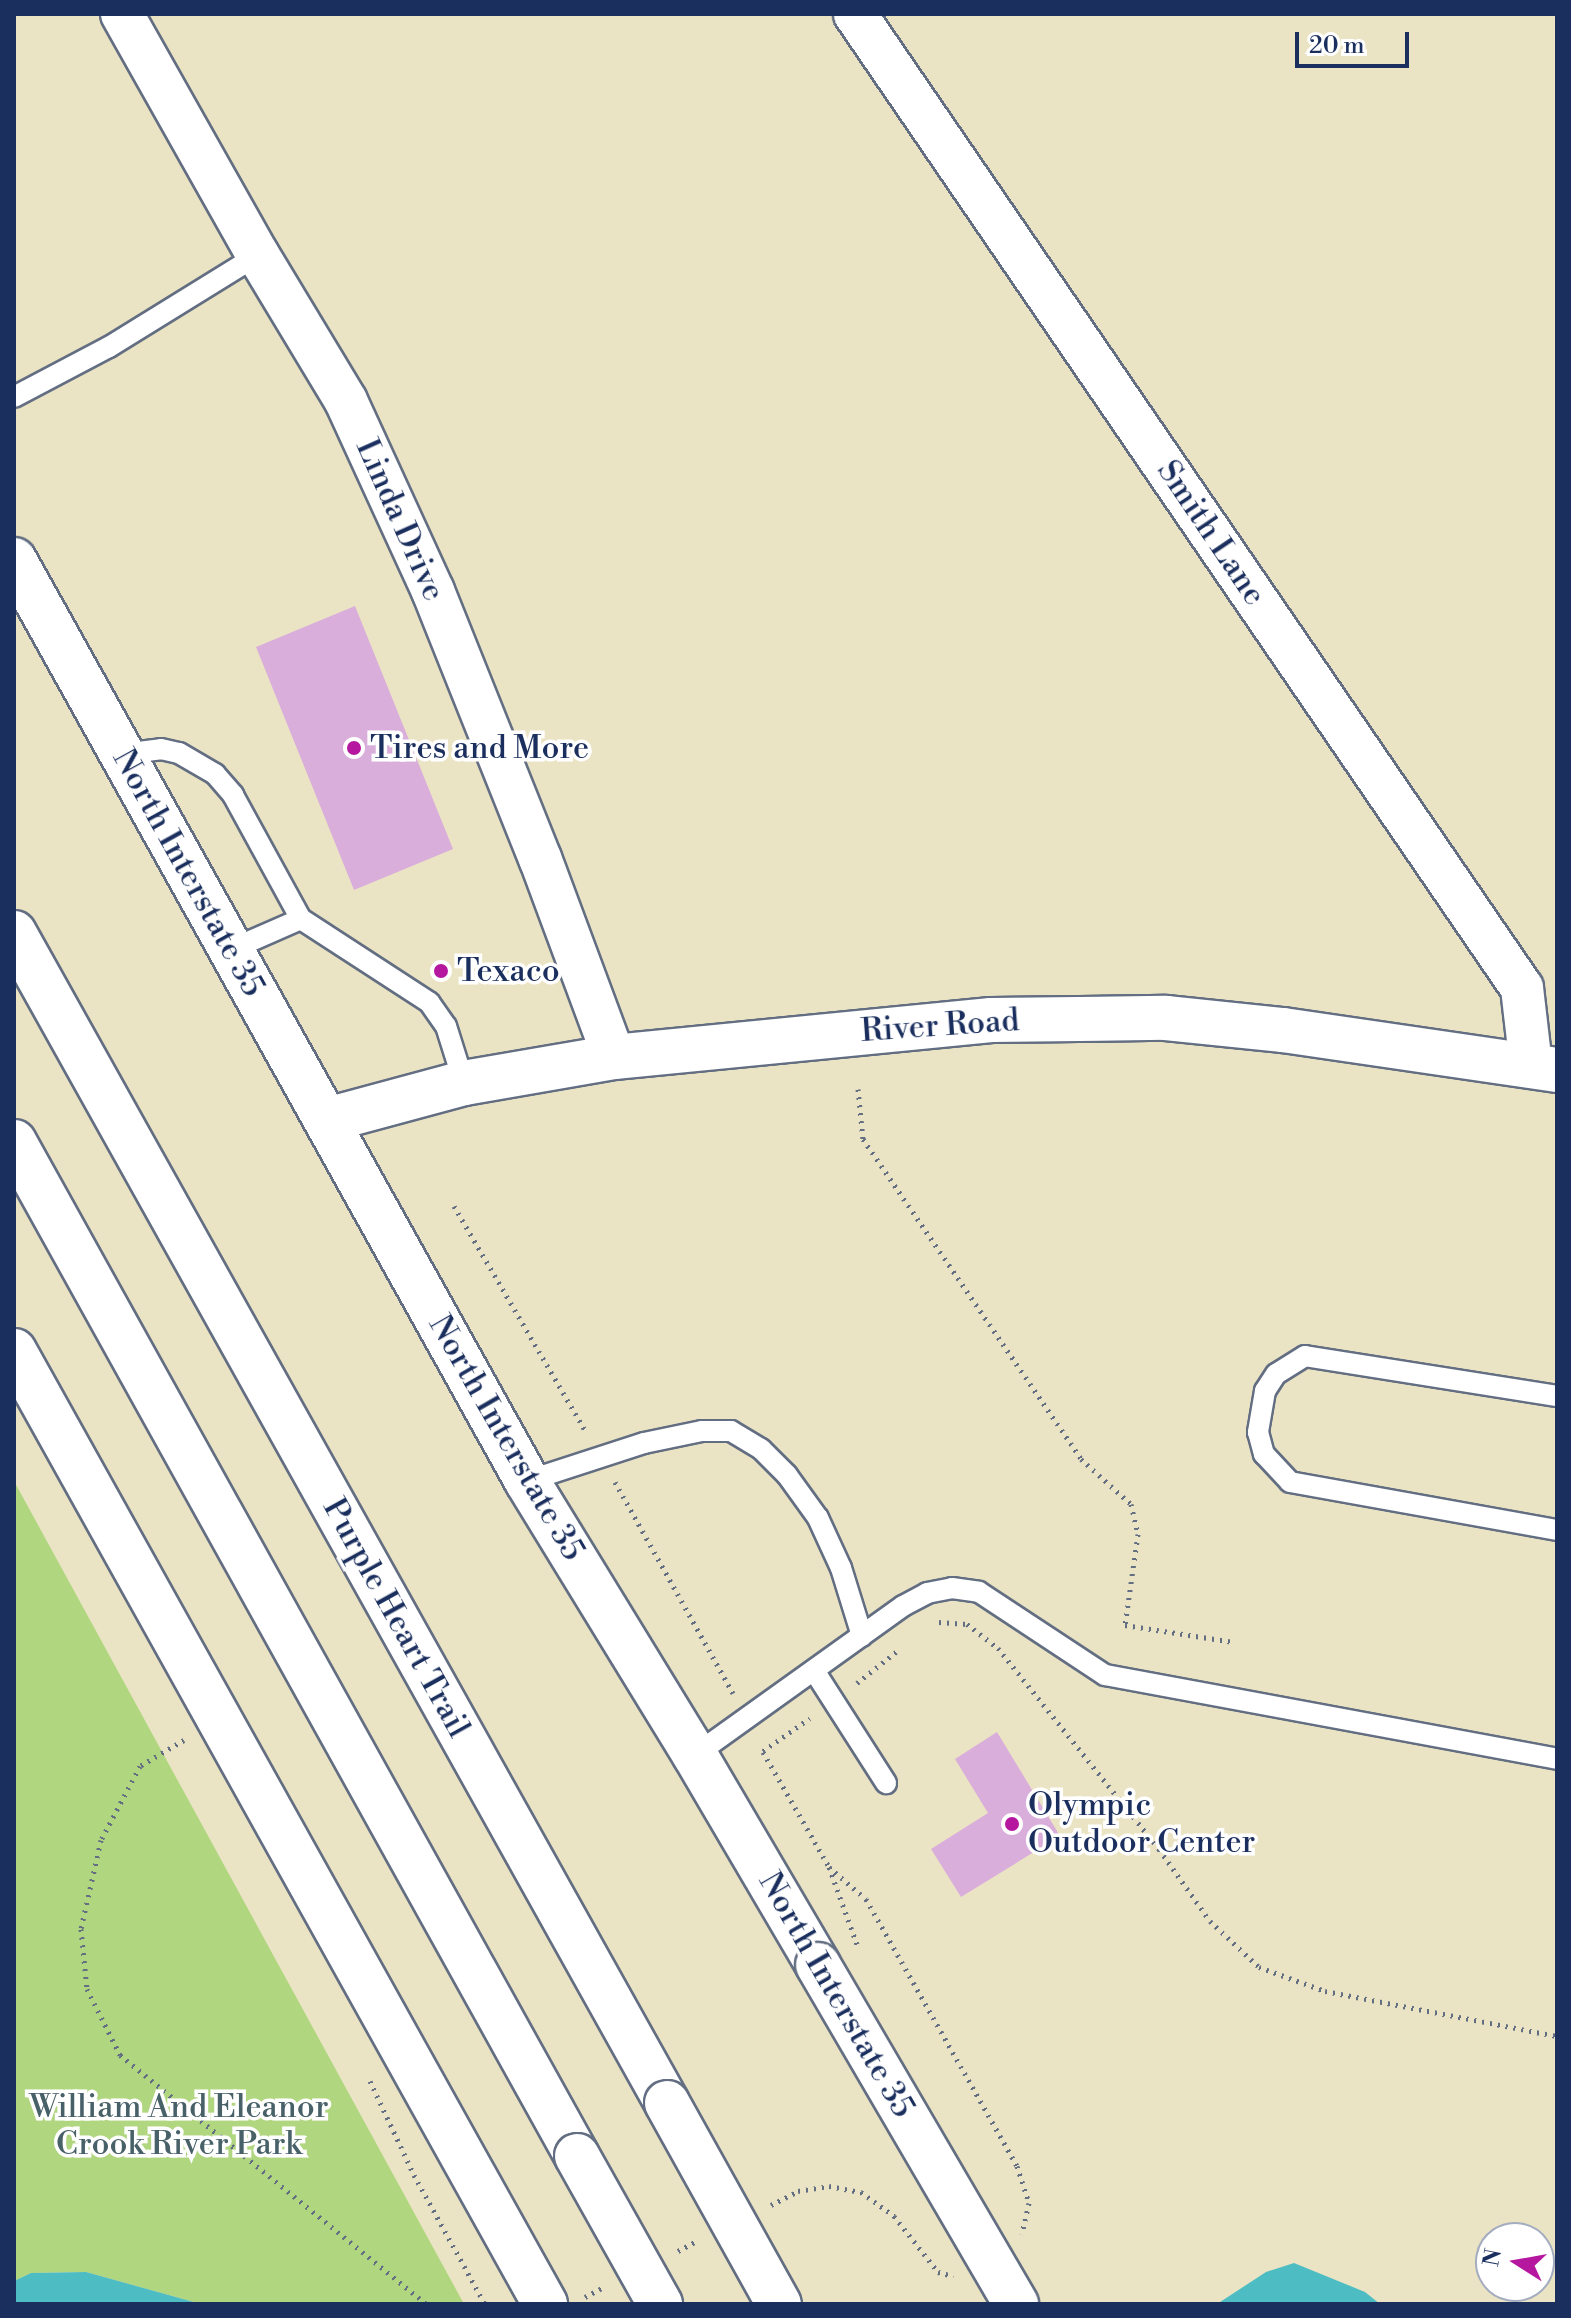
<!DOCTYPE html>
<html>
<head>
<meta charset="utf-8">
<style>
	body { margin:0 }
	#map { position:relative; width:1571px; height:2318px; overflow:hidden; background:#eae4c4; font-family:"Libre Bodoni",serif }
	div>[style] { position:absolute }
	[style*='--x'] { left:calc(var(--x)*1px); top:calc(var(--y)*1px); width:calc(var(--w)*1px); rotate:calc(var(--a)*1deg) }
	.green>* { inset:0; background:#b1d680 }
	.water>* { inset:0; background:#4ebcc3 }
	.building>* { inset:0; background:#daaedb }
	.path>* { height:5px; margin-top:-2.5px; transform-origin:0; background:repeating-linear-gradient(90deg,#636e82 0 2px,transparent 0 8px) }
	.roads { filter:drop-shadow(2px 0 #636e82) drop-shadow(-2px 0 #636e82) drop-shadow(0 2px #636e82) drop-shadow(0 -2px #636e82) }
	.service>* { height:20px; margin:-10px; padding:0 10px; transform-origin:10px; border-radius:10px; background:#fff }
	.minor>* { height:42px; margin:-21px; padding:0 21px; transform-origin:21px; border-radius:21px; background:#fff }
	.tertiary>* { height:44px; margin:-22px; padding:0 22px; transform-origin:22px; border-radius:22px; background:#fff }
	.secondary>* { height:44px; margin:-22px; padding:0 22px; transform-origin:22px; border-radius:22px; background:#fff }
	.motorway>* { height:44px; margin:-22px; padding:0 22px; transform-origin:22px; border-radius:22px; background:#fff }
	.bridges { filter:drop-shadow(2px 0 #636e82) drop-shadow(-2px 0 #636e82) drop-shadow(0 2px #636e82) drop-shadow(0 -2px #636e82) }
	.secondary-bridge>* { height:44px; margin:-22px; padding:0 22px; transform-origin:22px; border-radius:22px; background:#fff }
	.motorway-bridge>* { height:44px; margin:-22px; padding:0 22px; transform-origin:22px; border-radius:22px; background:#fff }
	.dots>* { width:22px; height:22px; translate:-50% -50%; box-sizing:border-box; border:4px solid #fff; border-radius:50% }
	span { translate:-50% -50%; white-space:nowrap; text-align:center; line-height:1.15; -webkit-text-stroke:7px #fff; paint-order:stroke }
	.street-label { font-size:32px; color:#1b2f5e }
	.poi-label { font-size:32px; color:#1b2f5e }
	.left { translate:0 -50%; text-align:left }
	.park-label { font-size:32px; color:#486168 }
	.frame { position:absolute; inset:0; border:16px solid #1b2f5e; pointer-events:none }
	.north { position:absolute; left:1475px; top:2222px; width:80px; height:80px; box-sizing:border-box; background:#fff; border:2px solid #a4acbf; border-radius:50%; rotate:281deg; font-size:22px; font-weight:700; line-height:32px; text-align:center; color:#1b2f5e }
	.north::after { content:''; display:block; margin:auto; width:28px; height:36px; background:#b5179e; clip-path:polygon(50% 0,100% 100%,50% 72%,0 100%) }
	.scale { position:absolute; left:1295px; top:32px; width:114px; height:36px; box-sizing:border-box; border:4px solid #1b2f5e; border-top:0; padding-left:10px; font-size:24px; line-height:28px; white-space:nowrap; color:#1b2f5e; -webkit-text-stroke:6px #fff; paint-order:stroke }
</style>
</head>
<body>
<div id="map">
	<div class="green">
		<i style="clip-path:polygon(14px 1481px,464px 2304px,201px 2304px,86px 2272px,31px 2273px,14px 2281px)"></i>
	</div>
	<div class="water">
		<i style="clip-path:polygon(1294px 2263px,1365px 2292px,1380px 2304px,1217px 2304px,1266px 2272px)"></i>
		<i style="clip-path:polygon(86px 2272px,201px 2304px,14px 2304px,14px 2281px,31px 2273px)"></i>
	</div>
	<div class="building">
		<i style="clip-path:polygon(355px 606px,453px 849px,354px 890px,256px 647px)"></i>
		<i style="clip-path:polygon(997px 1732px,1060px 1836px,961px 1897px,931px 1849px,988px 1813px,955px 1759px)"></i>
	</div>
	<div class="path">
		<i style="--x:858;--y:1089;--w:50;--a:84.3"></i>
		<i style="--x:863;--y:1139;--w:387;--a:55.7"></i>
		<i style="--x:1081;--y:1459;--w:67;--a:42"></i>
		<i style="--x:1131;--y:1504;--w:31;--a:77"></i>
		<i style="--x:1138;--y:1534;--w:92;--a:98.1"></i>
		<i style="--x:1125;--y:1625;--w:110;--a:8.9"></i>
		<i style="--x:454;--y:1206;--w:262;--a:59.7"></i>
		<i style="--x:615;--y:1482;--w:242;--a:60.8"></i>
		<i style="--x:939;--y:1622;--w:28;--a:4"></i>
		<i style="--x:967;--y:1624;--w:39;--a:38"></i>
		<i style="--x:998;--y:1648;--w:258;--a:51.3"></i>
		<i style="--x:1159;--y:1849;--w:88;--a:54.7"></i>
		<i style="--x:1210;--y:1921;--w:67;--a:43.2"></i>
		<i style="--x:1259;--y:1967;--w:70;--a:20"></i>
		<i style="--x:1325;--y:1991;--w:236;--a:11"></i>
		<i style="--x:857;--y:1683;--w:50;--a:-38.5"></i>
		<i style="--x:184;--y:1740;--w:51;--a:149.4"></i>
		<i style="--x:140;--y:1766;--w:84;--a:117.8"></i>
		<i style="--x:101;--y:1840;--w:91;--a:102.7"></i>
		<i style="--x:81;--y:1929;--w:60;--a:84.3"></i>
		<i style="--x:87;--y:1989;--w:74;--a:63.4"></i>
		<i style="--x:120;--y:2055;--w:395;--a:39.1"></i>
		<i style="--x:763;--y:1751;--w:57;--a:-35.1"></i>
		<i style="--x:763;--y:1752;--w:133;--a:60.1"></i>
		<i style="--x:829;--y:1867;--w:85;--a:70.1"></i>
		<i style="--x:829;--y:1867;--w:49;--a:40.9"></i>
		<i style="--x:866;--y:1899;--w:307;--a:60.5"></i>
		<i style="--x:1017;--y:2166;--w:39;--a:72"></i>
		<i style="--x:1029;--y:2203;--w:32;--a:103"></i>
		<i style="--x:370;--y:2081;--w:104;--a:64.9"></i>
		<i style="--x:414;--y:2175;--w:147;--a:61.2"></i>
		<i style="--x:771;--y:2205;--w:30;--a:-27"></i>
		<i style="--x:798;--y:2191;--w:31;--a:-9"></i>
		<i style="--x:829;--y:2186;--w:33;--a:11"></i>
		<i style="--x:861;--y:2192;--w:41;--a:36"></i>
		<i style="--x:894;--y:2216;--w:71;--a:51.8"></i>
		<i style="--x:938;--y:2272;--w:16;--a:15"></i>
		<i style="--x:678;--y:2251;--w:21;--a:-28"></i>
		<i style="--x:585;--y:2297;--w:21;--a:-28"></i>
	</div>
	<div class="roads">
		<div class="service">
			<i style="--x:14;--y:397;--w:107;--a:-27.8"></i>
			<i style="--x:109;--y:347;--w:175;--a:-31.7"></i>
			<i style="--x:122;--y:754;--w:39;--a:-7"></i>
			<i style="--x:161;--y:749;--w:18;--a:13"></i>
			<i style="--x:179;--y:753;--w:42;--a:30.3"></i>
			<i style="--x:215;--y:774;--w:28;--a:49"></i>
			<i style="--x:233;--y:795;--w:141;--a:61.3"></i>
			<i style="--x:301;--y:919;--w:153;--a:33"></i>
			<i style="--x:429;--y:1002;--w:29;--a:55"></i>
			<i style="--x:446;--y:1026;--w:60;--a:72.5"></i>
			<i style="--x:230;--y:950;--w:77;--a:-23.6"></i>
			<i style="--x:1557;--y:1396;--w:255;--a:-171"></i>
			<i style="--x:1305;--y:1356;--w:34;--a:148"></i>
			<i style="--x:1276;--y:1374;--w:20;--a:123"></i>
			<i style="--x:1265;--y:1391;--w:42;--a:99.7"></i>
			<i style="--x:1258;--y:1432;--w:23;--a:75"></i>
			<i style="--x:1264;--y:1454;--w:38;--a:47"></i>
			<i style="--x:1290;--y:1482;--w:271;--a:10.2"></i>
			<i style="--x:527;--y:1481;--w:123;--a:-18"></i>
			<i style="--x:644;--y:1443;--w:59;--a:-11.7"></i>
			<i style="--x:702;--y:1431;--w:29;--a:0"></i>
			<i style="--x:731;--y:1431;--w:35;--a:31"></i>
			<i style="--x:761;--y:1449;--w:37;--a:45"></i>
			<i style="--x:787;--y:1475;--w:53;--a:54.2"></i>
			<i style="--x:818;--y:1518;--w:55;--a:65.3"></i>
			<i style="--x:841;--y:1568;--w:71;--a:72.8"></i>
			<i style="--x:815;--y:1672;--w:132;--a:57.4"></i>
			<i style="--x:695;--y:1755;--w:256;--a:-35.6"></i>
			<i style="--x:903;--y:1606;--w:27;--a:-28"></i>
			<i style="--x:927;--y:1593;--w:25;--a:-11"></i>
			<i style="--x:952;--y:1588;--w:27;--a:8"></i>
			<i style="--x:979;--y:1592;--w:151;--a:33.4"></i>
			<i style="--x:1105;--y:1675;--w:460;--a:10.5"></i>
		</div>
		<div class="minor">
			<i style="--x:122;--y:14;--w:277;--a:60.6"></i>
			<i style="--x:258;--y:255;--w:170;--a:58.9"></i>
			<i style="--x:346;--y:401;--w:209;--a:65.4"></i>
			<i style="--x:433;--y:591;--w:288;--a:68.2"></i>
			<i style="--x:540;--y:858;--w:212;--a:69.6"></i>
			<i style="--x:855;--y:14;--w:1180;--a:55.6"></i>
			<i style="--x:1522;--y:988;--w:79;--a:83.4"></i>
		</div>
		<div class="tertiary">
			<i style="--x:327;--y:1120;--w:142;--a:-15.1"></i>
			<i style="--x:464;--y:1083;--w:152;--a:-9.8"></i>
			<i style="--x:614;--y:1057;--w:379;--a:-5.6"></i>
			<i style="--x:991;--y:1020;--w:175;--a:-0.7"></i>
			<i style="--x:1166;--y:1018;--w:118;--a:5.9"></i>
			<i style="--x:1283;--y:1030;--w:277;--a:8.3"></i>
		</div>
		<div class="secondary">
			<i style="--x:14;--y:560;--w:1054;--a:60.88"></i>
			<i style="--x:527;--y:1481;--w:321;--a:58.5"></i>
			<i style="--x:695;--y:1755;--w:243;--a:59.6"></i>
			<i style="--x:14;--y:1351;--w:1091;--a:60.87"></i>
		</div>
		<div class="motorway">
			<i style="--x:14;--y:933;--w:1340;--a:60.83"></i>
			<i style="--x:14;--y:1142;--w:1160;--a:60.96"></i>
		</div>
	</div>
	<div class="bridges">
		<div class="secondary-bridge">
			<i style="--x:818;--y:1965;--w:393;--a:59.7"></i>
		</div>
		<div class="motorway-bridge">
			<i style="--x:667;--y:2103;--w:230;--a:60.9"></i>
			<i style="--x:577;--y:2156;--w:170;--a:60.7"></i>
		</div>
	</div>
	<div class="dots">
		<i style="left:354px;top:748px;background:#b5179e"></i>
		<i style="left:441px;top:971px;background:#b5179e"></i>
		<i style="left:1012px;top:1824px;background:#b5179e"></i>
	</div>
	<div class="street-label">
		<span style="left:400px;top:520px;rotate:66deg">Linda Drive</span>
		<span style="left:1211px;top:533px;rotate:56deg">Smith Lane</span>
		<span style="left:188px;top:873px;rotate:61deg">North Interstate 35</span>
		<span style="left:940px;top:1026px;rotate:-4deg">River Road</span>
		<span style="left:506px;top:1438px;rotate:60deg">North Interstate 35</span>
		<span style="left:396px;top:1618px;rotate:61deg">Purple Heart Trail</span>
		<span style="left:836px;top:1995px;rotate:60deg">North Interstate 35</span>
	</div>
	<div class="poi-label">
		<span class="left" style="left:370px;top:748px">Tires and More</span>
		<span class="left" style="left:457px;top:971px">Texaco</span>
		<span class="left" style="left:1028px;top:1824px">Olympic<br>Outdoor Center</span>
	</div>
	<div class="park-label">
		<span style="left:179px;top:2126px">William And Eleanor<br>Crook River Park</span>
	</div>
	<div class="frame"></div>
	<div class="north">N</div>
	<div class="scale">20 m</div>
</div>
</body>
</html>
